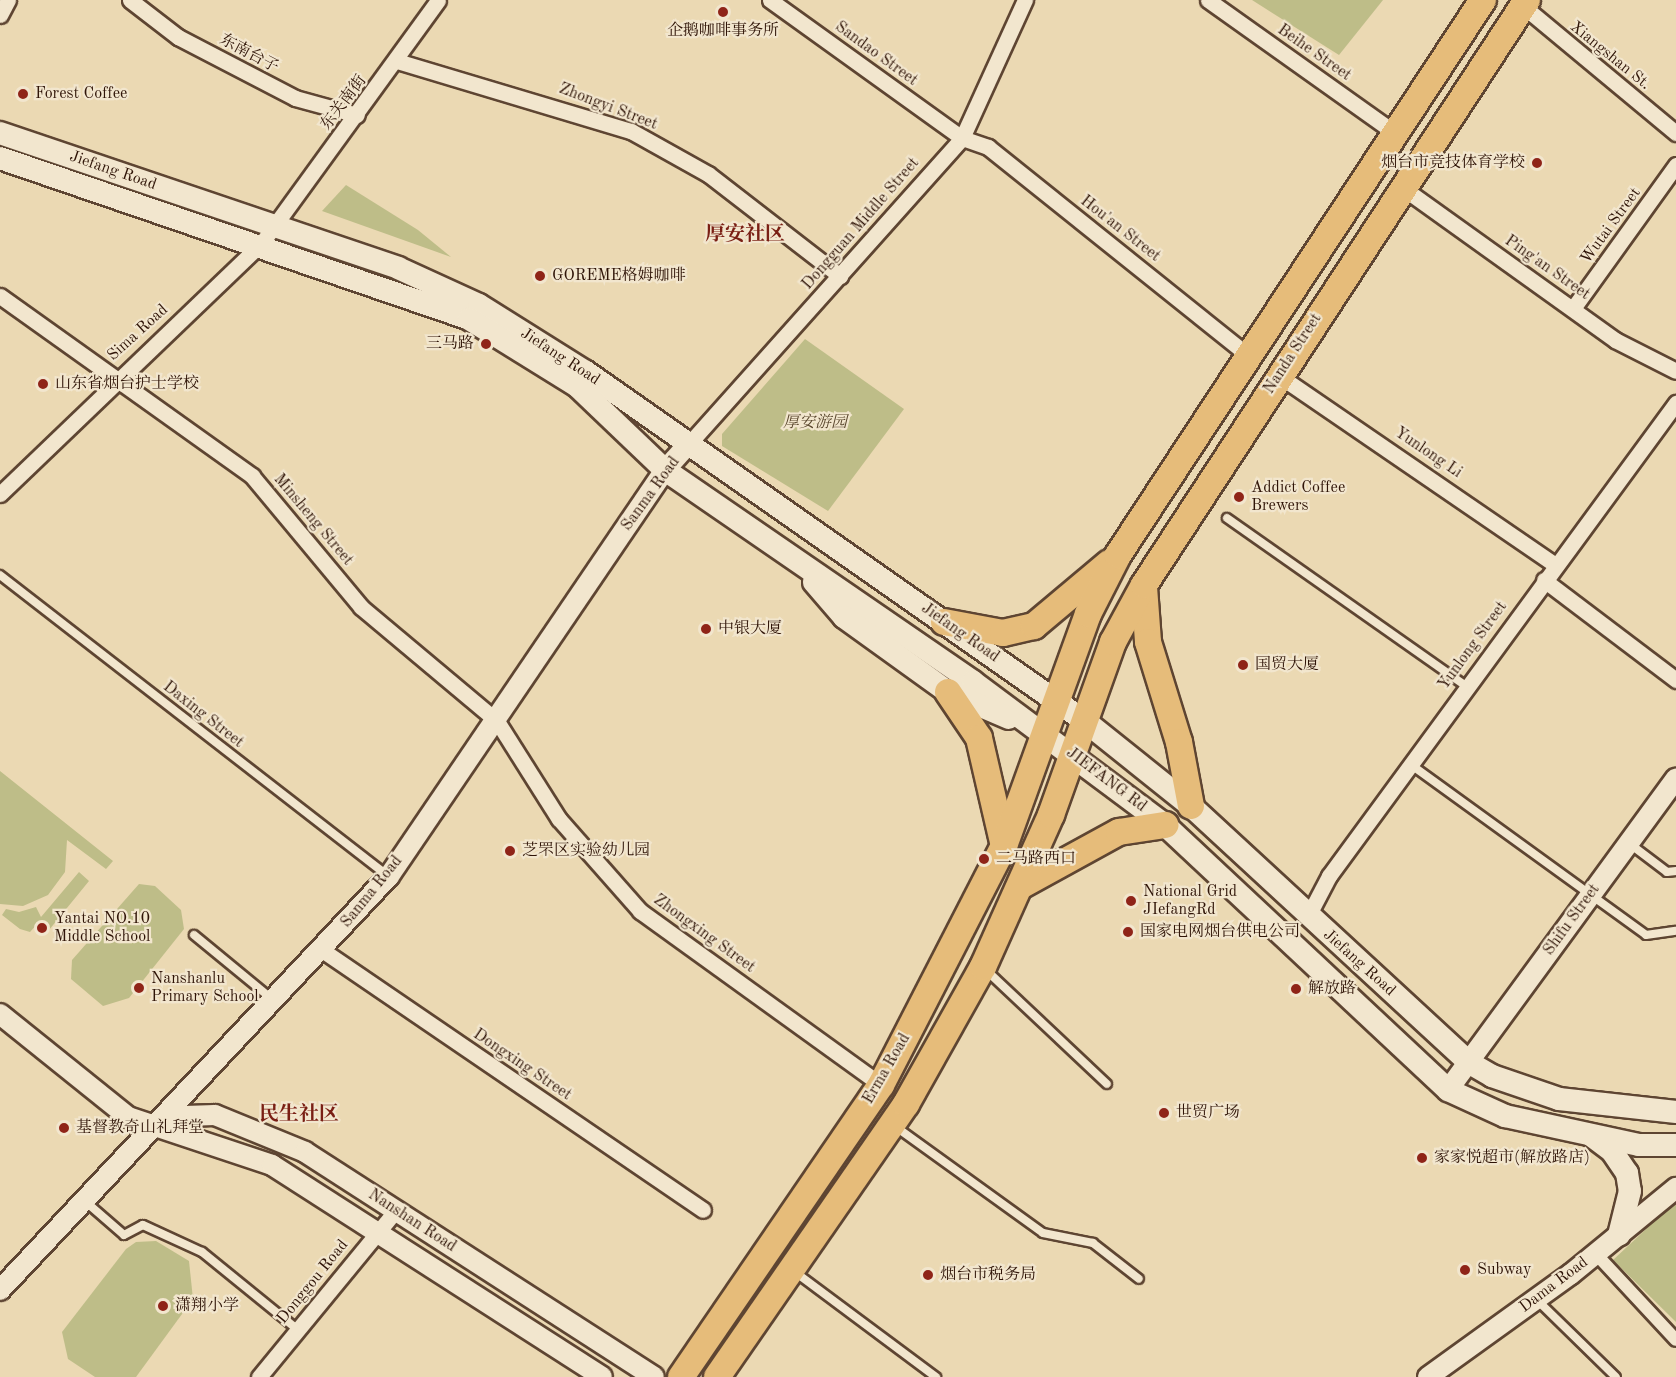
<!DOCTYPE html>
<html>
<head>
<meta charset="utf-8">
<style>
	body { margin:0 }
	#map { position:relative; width:1676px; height:1377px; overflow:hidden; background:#ebd9b3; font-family:"Old Standard TT","Noto Serif SC",serif }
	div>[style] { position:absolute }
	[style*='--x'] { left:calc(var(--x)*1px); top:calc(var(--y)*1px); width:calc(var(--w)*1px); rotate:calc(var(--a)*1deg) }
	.green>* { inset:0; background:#bebd88 }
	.roads { filter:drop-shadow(2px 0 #5e4532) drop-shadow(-2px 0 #5e4532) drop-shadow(0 2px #5e4532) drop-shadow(0 -2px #5e4532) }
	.service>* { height:8px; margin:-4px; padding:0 4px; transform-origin:4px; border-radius:4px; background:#f2e6ce }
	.pedestrian>* { height:12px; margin:-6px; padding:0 6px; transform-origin:6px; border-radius:6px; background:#f2e6ce }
	.minor>* { height:15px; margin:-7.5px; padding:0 7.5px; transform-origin:7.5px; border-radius:7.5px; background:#f2e6ce }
	.tertiary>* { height:20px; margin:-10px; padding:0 10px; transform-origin:10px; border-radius:10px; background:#f2e6ce }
	.secondary>* { height:22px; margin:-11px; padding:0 11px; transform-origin:11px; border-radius:11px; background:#f2e6ce }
	.primary>* { height:26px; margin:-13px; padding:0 13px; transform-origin:13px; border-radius:13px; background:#e6bc7a }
	.dots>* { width:16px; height:16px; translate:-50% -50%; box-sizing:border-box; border:3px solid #f2e6ce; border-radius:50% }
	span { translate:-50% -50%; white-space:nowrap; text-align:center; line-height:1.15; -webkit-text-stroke:4.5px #f2e6ce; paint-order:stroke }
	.poi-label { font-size:16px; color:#2f1407 }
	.left { translate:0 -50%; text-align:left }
	.right { translate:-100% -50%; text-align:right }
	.street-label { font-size:16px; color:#2f1407 }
	.park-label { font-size:16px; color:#5a472e; font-style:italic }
	.quarter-label { font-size:20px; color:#7a1f14; font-weight:700 }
</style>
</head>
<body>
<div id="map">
	<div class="green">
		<i style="clip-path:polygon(1252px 0,1383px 0,1339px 55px)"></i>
		<i style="clip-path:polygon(346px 185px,418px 230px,451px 257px,322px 211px)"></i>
		<i style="clip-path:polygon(805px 339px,904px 409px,828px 511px,722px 446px,722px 434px)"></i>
		<i style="clip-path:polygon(0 771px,113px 861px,106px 869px,67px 840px,65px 872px,48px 895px,23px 906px,0 904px)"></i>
		<i style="clip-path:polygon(79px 872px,89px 881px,49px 930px,39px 922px,30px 932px,20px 929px,2px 915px,6px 909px,19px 912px,36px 907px,41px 917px)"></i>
		<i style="clip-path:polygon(139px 884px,155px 886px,181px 910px,184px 929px,129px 998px,103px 1006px,71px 979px,72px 960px)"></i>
		<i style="clip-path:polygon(1676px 1201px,1676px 1322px,1613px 1260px)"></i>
		<i style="clip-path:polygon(156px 1241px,189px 1261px,193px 1299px,136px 1377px,95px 1377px,68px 1359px,62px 1332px,126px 1249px,136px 1242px)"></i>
	</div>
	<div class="roads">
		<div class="service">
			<i style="--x:1227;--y:518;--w:292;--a:35.1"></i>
			<i style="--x:0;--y:575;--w:490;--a:37.8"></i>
			<i style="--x:1410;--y:764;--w:291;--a:35.9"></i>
			<i style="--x:1646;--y:935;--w:30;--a:-8"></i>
			<i style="--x:1630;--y:844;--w:46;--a:37.1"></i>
			<i style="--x:1667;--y:872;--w:9;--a:-6"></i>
			<i style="--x:194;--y:935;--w:102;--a:39.4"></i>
			<i style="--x:986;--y:970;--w:166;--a:43.3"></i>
			<i style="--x:896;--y:1127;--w:181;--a:35.8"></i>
			<i style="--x:1043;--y:1233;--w:51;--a:11.3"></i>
			<i style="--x:1093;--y:1243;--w:58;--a:38"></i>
			<i style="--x:86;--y:1202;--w:50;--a:41"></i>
			<i style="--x:124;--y:1235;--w:21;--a:-28"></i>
			<i style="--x:143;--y:1225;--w:65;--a:24.6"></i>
			<i style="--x:202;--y:1252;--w:124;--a:39.1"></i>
			<i style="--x:795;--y:1272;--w:176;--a:36.7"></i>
			<i style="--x:1537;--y:1300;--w:110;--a:44.3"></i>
		</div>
		<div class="pedestrian">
			<i style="--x:1596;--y:1254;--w:117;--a:47.1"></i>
		</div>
		<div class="minor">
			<i style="--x:130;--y:0;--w:61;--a:37.6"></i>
			<i style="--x:178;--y:37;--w:132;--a:27.5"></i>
			<i style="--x:295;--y:98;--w:64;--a:15.3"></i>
			<i style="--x:770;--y:0;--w:236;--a:35.7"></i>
			<i style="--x:962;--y:138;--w:28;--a:19"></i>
			<i style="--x:988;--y:147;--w:336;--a:38.7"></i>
			<i style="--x:1208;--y:0;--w:233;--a:35.4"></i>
			<i style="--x:1523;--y:6;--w:199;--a:39.7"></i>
			<i style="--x:0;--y:15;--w:17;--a:-62"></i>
			<i style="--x:397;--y:61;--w:244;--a:16.7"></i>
			<i style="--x:631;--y:131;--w:88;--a:29.2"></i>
			<i style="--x:708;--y:174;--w:167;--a:37.7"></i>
			<i style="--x:1403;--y:188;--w:261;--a:35.6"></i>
			<i style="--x:1615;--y:340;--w:68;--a:26.9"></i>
			<i style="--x:0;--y:296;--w:310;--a:35.5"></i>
			<i style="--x:252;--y:476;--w:170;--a:50.2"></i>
			<i style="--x:361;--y:607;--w:177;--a:40"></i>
			<i style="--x:497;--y:721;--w:116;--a:57.7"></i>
			<i style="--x:559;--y:819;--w:123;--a:48.6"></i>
			<i style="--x:640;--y:911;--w:297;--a:35.8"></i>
			<i style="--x:1574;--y:307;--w:175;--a:-54.3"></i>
			<i style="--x:1278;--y:375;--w:336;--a:34.4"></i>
			<i style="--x:686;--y:447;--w:414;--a:-48.2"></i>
			<i style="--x:962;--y:138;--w:152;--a:-65.5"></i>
			<i style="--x:0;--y:494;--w:361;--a:-43.8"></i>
			<i style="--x:261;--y:244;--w:301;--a:-54"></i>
			<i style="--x:1544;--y:580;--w:166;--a:37.1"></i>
			<i style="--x:1308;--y:916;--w:45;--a:-62.3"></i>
			<i style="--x:1329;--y:876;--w:587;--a:-53.74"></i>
			<i style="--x:322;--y:950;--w:461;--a:34.3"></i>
			<i style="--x:259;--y:1377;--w:216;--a:-50.6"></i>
		</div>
		<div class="tertiary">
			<i style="--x:0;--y:1014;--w:164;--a:38.8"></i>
			<i style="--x:128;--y:1117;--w:152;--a:18.4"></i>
			<i style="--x:272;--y:1165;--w:392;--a:32.7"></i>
			<i style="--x:1448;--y:1090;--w:386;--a:-53.8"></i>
			<i style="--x:157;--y:1126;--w:30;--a:-20"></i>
			<i style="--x:185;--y:1116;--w:30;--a:-2"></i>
			<i style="--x:215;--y:1115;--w:97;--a:22.3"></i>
			<i style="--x:305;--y:1152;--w:415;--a:32.8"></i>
			<i style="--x:0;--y:1290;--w:568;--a:-46.78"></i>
			<i style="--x:389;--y:876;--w:491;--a:-55.8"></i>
			<i style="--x:665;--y:470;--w:31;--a:-48"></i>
			<i style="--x:1428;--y:1377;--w:176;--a:-35.8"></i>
			<i style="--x:1571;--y:1274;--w:136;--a:-39.3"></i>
		</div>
		<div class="secondary">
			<i style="--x:0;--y:133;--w:420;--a:18.7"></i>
			<i style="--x:398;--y:268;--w:89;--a:24.6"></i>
			<i style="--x:479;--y:305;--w:126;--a:32.1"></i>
			<i style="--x:586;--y:372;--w:610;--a:34.99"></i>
			<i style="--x:1086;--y:722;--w:134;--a:38.7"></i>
			<i style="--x:1191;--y:806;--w:377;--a:42.7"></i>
			<i style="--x:1468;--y:1062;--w:28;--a:30"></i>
			<i style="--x:1492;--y:1076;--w:71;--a:18.9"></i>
			<i style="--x:1559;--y:1099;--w:118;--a:6.3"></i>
			<i style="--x:0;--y:158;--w:496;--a:18.9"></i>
			<i style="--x:469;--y:319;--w:127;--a:31.8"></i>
			<i style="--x:577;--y:386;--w:122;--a:43.7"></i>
			<i style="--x:665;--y:470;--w:374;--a:34.5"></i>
			<i style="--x:973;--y:682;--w:239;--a:36.7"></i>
			<i style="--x:1165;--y:825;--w:388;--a:43.1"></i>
			<i style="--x:1448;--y:1090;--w:63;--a:24.5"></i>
			<i style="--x:1505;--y:1116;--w:137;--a:12.2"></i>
			<i style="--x:1639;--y:1145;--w:37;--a:0"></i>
			<i style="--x:814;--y:582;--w:46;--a:49.4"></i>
			<i style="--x:844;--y:617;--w:128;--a:35.8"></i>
			<i style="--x:948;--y:692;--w:66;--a:23.1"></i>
			<i style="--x:1592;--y:1136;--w:25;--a:37"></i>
			<i style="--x:1612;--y:1151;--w:27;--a:56"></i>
			<i style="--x:1627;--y:1173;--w:18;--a:81"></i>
			<i style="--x:1630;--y:1191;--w:45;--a:104"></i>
		</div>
		<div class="primary">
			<i style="--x:1144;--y:587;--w:55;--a:85.8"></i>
			<i style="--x:1148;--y:642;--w:105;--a:72.8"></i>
			<i style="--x:1179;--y:742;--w:65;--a:79.4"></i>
			<i style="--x:944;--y:622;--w:60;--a:10.6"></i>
			<i style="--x:1003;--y:633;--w:32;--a:-13"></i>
			<i style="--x:1034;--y:626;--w:98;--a:-40"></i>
			<i style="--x:948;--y:692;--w:55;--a:56"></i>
			<i style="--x:979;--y:738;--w:111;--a:77"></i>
			<i style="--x:1022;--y:885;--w:111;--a:-28.7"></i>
			<i style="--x:1119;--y:832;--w:47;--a:-8.7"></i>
			<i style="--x:681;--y:1377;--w:354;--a:-55.6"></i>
			<i style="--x:881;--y:1085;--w:269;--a:-62.8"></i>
			<i style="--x:1004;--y:846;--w:247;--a:-70.1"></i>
			<i style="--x:1088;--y:614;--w:66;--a:-63"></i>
			<i style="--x:1118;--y:555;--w:664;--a:-56.67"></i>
			<i style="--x:717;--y:1377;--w:332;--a:-55.3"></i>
			<i style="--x:906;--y:1104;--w:157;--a:-60.7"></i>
			<i style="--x:983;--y:967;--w:167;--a:-65.9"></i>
			<i style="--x:1051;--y:815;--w:184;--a:-70.3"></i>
			<i style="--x:1113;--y:642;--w:65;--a:-61.5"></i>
			<i style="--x:1144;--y:585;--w:699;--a:-56.79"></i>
		</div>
	</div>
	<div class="dots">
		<i style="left:723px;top:12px;background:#8f2418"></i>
		<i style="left:23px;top:94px;background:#8f2418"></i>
		<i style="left:1537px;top:163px;background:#8f2418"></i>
		<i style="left:540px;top:276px;background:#8f2418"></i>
		<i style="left:486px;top:344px;background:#8f2418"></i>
		<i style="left:43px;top:384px;background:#8f2418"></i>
		<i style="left:1239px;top:497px;background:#8f2418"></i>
		<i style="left:706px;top:629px;background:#8f2418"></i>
		<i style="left:1243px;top:665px;background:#8f2418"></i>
		<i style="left:510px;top:851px;background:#8f2418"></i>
		<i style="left:984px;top:859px;background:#8f2418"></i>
		<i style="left:1131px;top:901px;background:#8f2418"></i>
		<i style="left:42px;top:928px;background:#8f2418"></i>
		<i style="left:1128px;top:932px;background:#8f2418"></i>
		<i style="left:139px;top:988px;background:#8f2418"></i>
		<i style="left:1296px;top:989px;background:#8f2418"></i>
		<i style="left:1164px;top:1113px;background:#8f2418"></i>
		<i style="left:64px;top:1128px;background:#8f2418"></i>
		<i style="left:1422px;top:1158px;background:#8f2418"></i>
		<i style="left:1465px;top:1270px;background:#8f2418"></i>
		<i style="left:928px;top:1275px;background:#8f2418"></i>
		<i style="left:163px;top:1306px;background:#8f2418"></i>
	</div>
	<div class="poi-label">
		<span style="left:723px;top:31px">企鹅咖啡事务所</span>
		<span class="left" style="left:35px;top:94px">Forest Coffee</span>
		<span class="right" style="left:1525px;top:163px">烟台市竞技体育学校</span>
		<span class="left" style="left:552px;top:276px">GOREME格姆咖啡</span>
		<span class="right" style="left:474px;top:344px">三马路</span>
		<span class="left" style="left:55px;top:384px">山东省烟台护士学校</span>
		<span class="left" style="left:1251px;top:497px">Addict Coffee<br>Brewers</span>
		<span class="left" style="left:718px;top:629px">中银大厦</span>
		<span class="left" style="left:1255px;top:665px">国贸大厦</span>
		<span class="left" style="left:522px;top:851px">芝罘区实验幼儿园</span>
		<span class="left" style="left:996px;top:859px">二马路西口</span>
		<span class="left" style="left:1143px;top:901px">National Grid<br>JIefangRd</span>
		<span class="left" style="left:54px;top:928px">Yantai NO.10<br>Middle School</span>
		<span class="left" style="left:1140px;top:932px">国家电网烟台供电公司</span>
		<span class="left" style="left:151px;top:988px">Nanshanlu<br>Primary School</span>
		<span class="left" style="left:1308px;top:989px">解放路</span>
		<span class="left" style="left:1176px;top:1113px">世贸广场</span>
		<span class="left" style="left:76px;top:1128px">基督教奇山礼拜堂</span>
		<span class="left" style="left:1434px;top:1158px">家家悦超市(解放路店)</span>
		<span class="left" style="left:1477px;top:1270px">Subway</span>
		<span class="left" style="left:940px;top:1275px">烟台市税务局</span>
		<span class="left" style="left:175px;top:1306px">潇翔小学</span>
	</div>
	<div class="street-label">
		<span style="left:1314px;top:53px;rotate:35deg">Beihe Street</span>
		<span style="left:249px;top:54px;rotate:28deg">东南台子</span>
		<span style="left:876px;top:54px;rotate:36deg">Sandao Street</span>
		<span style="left:1610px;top:56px;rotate:39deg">Xiangshan St.</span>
		<span style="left:344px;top:103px;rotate:-53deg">东关南街</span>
		<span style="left:608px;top:107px;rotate:21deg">Zhongyi Street</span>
		<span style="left:113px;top:171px;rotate:19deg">Jiefang Road</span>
		<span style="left:861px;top:224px;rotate:-49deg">Dongguan Middle Street</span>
		<span style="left:1611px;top:226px;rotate:-54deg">Wutai Street</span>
		<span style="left:1120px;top:229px;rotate:38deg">Hou'an Street</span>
		<span style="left:1547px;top:268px;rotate:35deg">Ping'an Street</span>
		<span style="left:138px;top:333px;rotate:-42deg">Sima Road</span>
		<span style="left:1293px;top:354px;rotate:-57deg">Nanda Street</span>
		<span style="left:560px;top:357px;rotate:33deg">Jiefang Road</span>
		<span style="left:1428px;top:453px;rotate:34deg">Yunlong Li</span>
		<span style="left:651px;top:494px;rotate:-54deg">Sanma Road</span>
		<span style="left:313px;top:520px;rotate:50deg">Minsheng Street</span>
		<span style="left:960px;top:633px;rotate:35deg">Jiefang Road</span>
		<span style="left:1473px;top:646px;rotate:-54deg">Yunlong Street</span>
		<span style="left:203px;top:715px;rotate:38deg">Daxing Street</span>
		<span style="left:1106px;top:780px;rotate:37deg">JIEFANG Rd</span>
		<span style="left:372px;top:892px;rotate:-51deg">Sanma Road</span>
		<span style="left:1572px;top:920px;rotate:-54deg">Shifu Street</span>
		<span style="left:704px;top:934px;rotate:36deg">Zhongxing Street</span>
		<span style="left:1359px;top:963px;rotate:42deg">Jiefang Road</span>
		<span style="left:522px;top:1065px;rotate:34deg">Dongxing Street</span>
		<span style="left:887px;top:1069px;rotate:-60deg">Erma Road</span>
		<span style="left:412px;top:1221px;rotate:33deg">Nanshan Road</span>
		<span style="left:313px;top:1282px;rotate:-51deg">Donggou Road</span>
		<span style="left:1554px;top:1285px;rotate:-37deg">Dama Road</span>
	</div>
	<div class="park-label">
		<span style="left:815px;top:423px">厚安游园</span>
	</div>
	<div class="quarter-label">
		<span style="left:745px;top:235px">厚安社区</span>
		<span style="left:299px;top:1115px">民生社区</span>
	</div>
</div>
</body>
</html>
